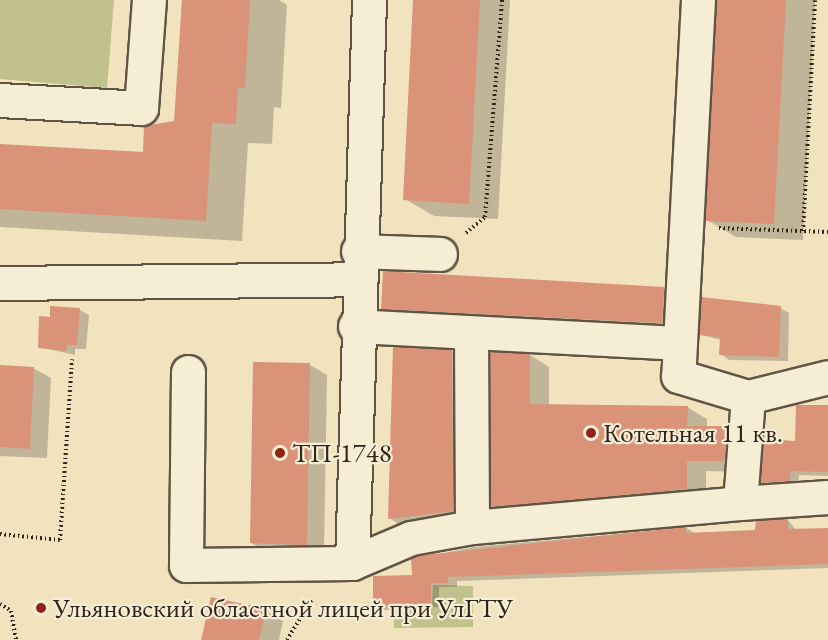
<!DOCTYPE html>
<html>
<head>
<meta charset="utf-8">
<style>
	body { margin:0 }
	#map { position:relative; width:828px; height:640px; overflow:hidden; background:#f1e3be; font-family:"EB Garamond",serif }
	div>[style] { position:absolute }
	[style*='--x'] { left:calc(var(--x)*1px); top:calc(var(--y)*1px); width:calc(var(--w)*1px); rotate:calc(var(--a)*1deg) }
	.green>* { inset:0; background:#c1c18d }
	.shadow>* { inset:0; background:#0003 }
	.building>* { inset:0; background:#da9279 }
	.path>* { height:4px; margin-top:-2px; transform-origin:0; background:repeating-linear-gradient(90deg,#31241b 0 1.5px,transparent 0 4.5px) }
	.roads { filter:drop-shadow(2px 0 #615444) drop-shadow(-2px 0 #615444) drop-shadow(0 2px #615444) drop-shadow(0 -2px #615444) }
	.minor>* { height:33px; margin:-16.5px; padding:0 16.5px; transform-origin:16.5px; border-radius:16.5px; background:#f6edd5 }
	.dots>* { width:16px; height:16px; translate:-50% -50%; box-sizing:border-box; border:3px solid #f6edd5; border-radius:50% }
	span { translate:-50% -50%; white-space:nowrap; text-align:center; line-height:1.15; -webkit-text-stroke:4.5px #f6edd5; paint-order:stroke }
	.poi-label { font-size:27px; color:#31241b }
	.left { translate:0 -50%; text-align:left }
</style>
</head>
<body>
<div id="map">
	<div class="green">
		<i style="clip-path:polygon(0 0,114px 0,107px 88px,0 79px)"></i>
		<i style="clip-path:polygon(433px 585px,473px 586px,473px 627px,394px 628px,394px 611px,432px 605px)"></i>
	</div>
	<div class="shadow">
		<i style="clip-path:polygon(182px 0,279px 0,287px 5px,281px 108px,274px 107px,272px 144px,248px 143px,242px 241px,0 227px,0 145px,144px 153px,176px 123px)"></i>
		<i style="clip-path:polygon(415px 0,510px 0,498px 219px,434px 216px,405px 199px)"></i>
		<i style="clip-path:polygon(717px 0,815px 0,803px 240px,736px 237px,707px 220px)"></i>
		<i style="clip-path:polygon(664px 289px,673px 294px,671px 328px,391px 313px,382px 308px)"></i>
		<i style="clip-path:polygon(780px 308px,789px 313px,788px 361px,729px 360px,721px 354px,721px 340px,701px 335px)"></i>
		<i style="clip-path:polygon(80px 310px,89px 315px,86px 349px,75px 349px,75px 355px,39px 347px)"></i>
		<i style="clip-path:polygon(452px 351px,461px 357px,462px 516px,398px 524px,390px 518px)"></i>
		<i style="clip-path:polygon(530px 355px,549px 367px,549px 406px,687px 407px,707px 419px,707px 428px,727px 428px,746px 439px,744px 472px,706px 471px,706px 500px,512px 517px,492px 506px)"></i>
		<i style="clip-path:polygon(310px 365px,327px 375px,324px 554px,269px 553px,251px 543px)"></i>
		<i style="clip-path:polygon(0 366px,33px 368px,51px 378px,47px 458px,0 456px)"></i>
		<i style="clip-path:polygon(828px 408px,828px 476px,799px 475px,798px 485px,771px 487px,762px 482px)"></i>
		<i style="clip-path:polygon(788px 520px,796px 530px,828px 529px,828px 568px,457px 581px,457px 587px,439px 587px,439px 607px,384px 610px,375px 605px,413px 577px,413px 559px,475px 547px,686px 528px,695px 533px,757px 532px)"></i>
		<i style="clip-path:polygon(212px 599px,266px 611px,283px 621px,279px 640px,202px 640px)"></i>
	</div>
	<div class="building">
		<i style="clip-path:polygon(182px 0,250px 0,245px 88px,238px 87px,236px 124px,212px 123px,206px 221px,0 209px,0 144px,143px 152px,144px 126px,174px 121px)"></i>
		<i style="clip-path:polygon(413px 0,480px 0,469px 204px,403px 200px)"></i>
		<i style="clip-path:polygon(717px 0,786px 0,774px 224px,705px 221px)"></i>
		<i style="clip-path:polygon(383px 271px,664px 287px,662px 323px,381px 309px)"></i>
		<i style="clip-path:polygon(701px 297px,781px 306px,779px 357px,719px 355px,720px 337px,699px 335px)"></i>
		<i style="clip-path:polygon(50px 306px,80px 308px,77px 345px,67px 345px,66px 351px,38px 348px,39px 316px,50px 317px)"></i>
		<i style="clip-path:polygon(393px 347px,452px 350px,453px 511px,388px 519px)"></i>
		<i style="clip-path:polygon(490px 352px,530px 354px,530px 404px,688px 406px,687px 426px,727px 426px,724px 461px,687px 461px,687px 489px,491px 507px)"></i>
		<i style="clip-path:polygon(253px 362px,310px 363px,307px 545px,250px 543px)"></i>
		<i style="clip-path:polygon(0 365px,34px 367px,30px 449px,0 447px)"></i>
		<i style="clip-path:polygon(796px 405px,828px 405px,828px 472px,790px 471px,790px 481px,760px 483px,764px 439px,795px 441px)"></i>
		<i style="clip-path:polygon(788px 519px,788px 529px,828px 528px,828px 564px,448px 577px,448px 583px,431px 583px,431px 603px,373px 606px,373px 576px,412px 575px,411px 558px,416px 556px,686px 527px,686px 533px,755px 530px,756px 521px)"></i>
		<i style="clip-path:polygon(211px 597px,266px 609px,259px 640px,201px 640px)"></i>
	</div>
	<div class="path">
		<i style="--x:719;--y:228;--w:109;--a:2.1"></i>
		<i style="--x:803;--y:231;--w:231;--a:-87"></i>
		<i style="--x:466;--y:233;--w:25;--a:-40"></i>
		<i style="--x:485;--y:217;--w:218;--a:-85.5"></i>
		<i style="--x:0;--y:534;--w:60;--a:5.7"></i>
		<i style="--x:60;--y:540;--w:181;--a:-86.2"></i>
		<i style="--x:0;--y:604;--w:13;--a:32"></i>
		<i style="--x:11;--y:611;--w:29;--a:80"></i>
		<i style="--x:287;--y:640;--w:48;--a:-58.6"></i>
	</div>
	<div class="roads">
		<div class="minor">
			<i style="--x:0;--y:100;--w:141;--a:3.2"></i>
			<i style="--x:141;--y:108;--w:108;--a:-85.8"></i>
			<i style="--x:358;--y:251;--w:82;--a:2.1"></i>
			<i style="--x:0;--y:283;--w:357;--a:-0.6"></i>
			<i style="--x:355;--y:326;--w:325;--a:3"></i>
			<i style="--x:680;--y:343;--w:343;--a:-87"></i>
			<i style="--x:471;--y:333;--w:194;--a:89.7"></i>
			<i style="--x:680;--y:343;--w:33;--a:93"></i>
			<i style="--x:678;--y:376;--w:73;--a:16.7"></i>
			<i style="--x:188;--y:372;--w:193;--a:90.6"></i>
			<i style="--x:186;--y:565;--w:166;--a:-0.7"></i>
			<i style="--x:352;--y:563;--w:64;--a:-23"></i>
			<i style="--x:411;--y:538;--w:62;--a:-10.2"></i>
			<i style="--x:472;--y:527;--w:269;--a:-5.1"></i>
			<i style="--x:740;--y:503;--w:106;--a:-85.7"></i>
			<i style="--x:748;--y:397;--w:82;--a:-14"></i>
			<i style="--x:740;--y:503;--w:88;--a:-3.9"></i>
			<i style="--x:352;--y:563;--w:563;--a:-88.27"></i>
		</div>
	</div>
	<div class="dots">
		<i style="left:591px;top:433px;background:#8f2418"></i>
		<i style="left:280px;top:453px;background:#8f2418"></i>
		<i style="left:41px;top:608px;background:#8f2418"></i>
	</div>
	<div class="poi-label">
		<span class="left" style="left:603px;top:433px">Котельная 11 кв.</span>
		<span class="left" style="left:292px;top:453px">ТП-1748</span>
		<span class="left" style="left:53px;top:608px">Ульяновский областной лицей при УлГТУ</span>
	</div>
</div>
</body>
</html>
